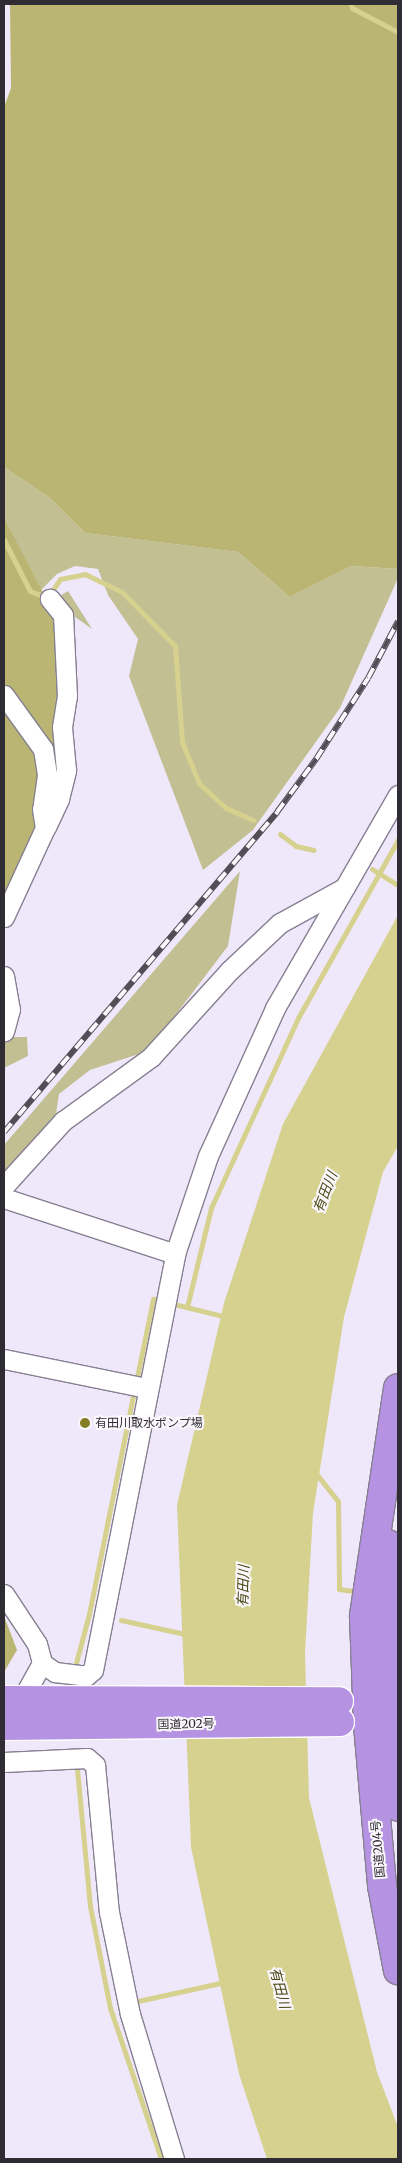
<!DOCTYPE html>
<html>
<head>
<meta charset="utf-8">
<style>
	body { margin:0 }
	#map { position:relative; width:402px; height:2163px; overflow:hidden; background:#efe8fb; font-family:Merriweather,"Noto Sans JP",serif }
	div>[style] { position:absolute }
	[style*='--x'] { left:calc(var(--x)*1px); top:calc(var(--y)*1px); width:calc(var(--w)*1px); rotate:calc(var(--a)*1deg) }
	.green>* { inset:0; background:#c2bf93 }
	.forest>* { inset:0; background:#bab572 }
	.water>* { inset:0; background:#d6d18e }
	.stream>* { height:5px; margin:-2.5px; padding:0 2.5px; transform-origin:2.5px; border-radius:2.5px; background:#d6d18e }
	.roads { filter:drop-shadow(1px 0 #867f91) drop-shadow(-1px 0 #867f91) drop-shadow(0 1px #867f91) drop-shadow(0 -1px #867f91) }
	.minor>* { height:19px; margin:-9.5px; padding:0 9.5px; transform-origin:9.5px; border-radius:9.5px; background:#fff }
	.trunk>* { height:28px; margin:-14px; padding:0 14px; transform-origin:14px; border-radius:14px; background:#b692e2 }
	.rail>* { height:5.5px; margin-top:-2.75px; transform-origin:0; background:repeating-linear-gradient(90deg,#faf8fc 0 11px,#524e57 0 22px); box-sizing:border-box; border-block:1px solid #524e57 }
	.bridges { filter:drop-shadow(1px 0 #fff) drop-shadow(-1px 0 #fff) drop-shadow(0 1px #fff) drop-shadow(0 -1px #fff) }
	.trunk-bridge>* { height:28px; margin:-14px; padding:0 14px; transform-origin:14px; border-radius:14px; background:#b692e2 }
	.dots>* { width:14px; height:14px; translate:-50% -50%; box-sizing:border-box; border:2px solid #faf8fc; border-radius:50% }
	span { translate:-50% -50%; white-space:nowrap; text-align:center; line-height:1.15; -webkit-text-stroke:4px #faf8fc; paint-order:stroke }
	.poi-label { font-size:12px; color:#2f2c33 }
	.left { translate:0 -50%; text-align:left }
	.street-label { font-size:12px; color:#2f2c33 }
	.water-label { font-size:14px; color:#4d4815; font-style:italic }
	.frame { position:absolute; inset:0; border:5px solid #2f2c33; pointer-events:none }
</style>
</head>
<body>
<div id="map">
	<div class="green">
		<i style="clip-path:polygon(4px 467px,50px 498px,85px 533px,238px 552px,290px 597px,352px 566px,398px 569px,398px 578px,340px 708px,253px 830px,203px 870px,129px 676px,138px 639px,108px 595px,98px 569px,75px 566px,57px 574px,41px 590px,4px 517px)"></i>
		<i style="clip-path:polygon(68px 591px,92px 629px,68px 612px,60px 596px)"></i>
		<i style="clip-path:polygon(240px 871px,228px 946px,148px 1051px,90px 1070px,59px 1094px,56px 1114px,4px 1177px,4px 1145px)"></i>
		<i style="clip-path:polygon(4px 1037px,27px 1037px,28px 1056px,4px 1068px)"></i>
	</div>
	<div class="forest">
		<i style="clip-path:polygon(10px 4px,398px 4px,398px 569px,352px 566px,290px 597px,238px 552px,85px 533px,50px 498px,4px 467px,4px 107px,11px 88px)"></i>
		<i style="clip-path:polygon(4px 517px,56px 618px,60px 767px,4px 901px)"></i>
		<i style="clip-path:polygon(4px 1616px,17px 1650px,4px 1672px)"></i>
	</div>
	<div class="water">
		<i style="clip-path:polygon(398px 915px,398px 1146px,383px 1172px,344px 1317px,313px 1513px,305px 1653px,309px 1798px,377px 2072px,398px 2127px,398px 2159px,267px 2159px,239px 2074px,191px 1847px,177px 1505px,224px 1303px,283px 1124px)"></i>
	</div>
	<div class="stream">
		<i style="--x:351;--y:4;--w:4;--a:76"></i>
		<i style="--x:352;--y:8;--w:52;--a:27.6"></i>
		<i style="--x:4;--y:540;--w:57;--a:63"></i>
		<i style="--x:30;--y:591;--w:11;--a:22"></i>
		<i style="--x:40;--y:595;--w:13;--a:-18"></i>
		<i style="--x:52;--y:591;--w:14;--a:-56"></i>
		<i style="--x:60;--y:579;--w:25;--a:-11"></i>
		<i style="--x:85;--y:574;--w:41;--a:25.9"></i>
		<i style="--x:122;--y:592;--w:76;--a:45.5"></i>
		<i style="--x:175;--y:646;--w:96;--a:85.8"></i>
		<i style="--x:182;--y:742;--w:44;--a:67.5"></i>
		<i style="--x:199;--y:783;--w:37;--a:43"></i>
		<i style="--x:226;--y:808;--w:30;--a:24"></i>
		<i style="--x:280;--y:834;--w:20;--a:37"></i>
		<i style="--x:296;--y:846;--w:18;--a:13"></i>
		<i style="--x:372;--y:869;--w:31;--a:32"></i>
		<i style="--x:174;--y:1304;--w:55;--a:13.8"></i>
		<i style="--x:187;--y:1307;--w:102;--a:-76.4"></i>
		<i style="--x:211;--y:1208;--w:209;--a:-65.4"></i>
		<i style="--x:298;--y:1018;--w:204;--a:-60.7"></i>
		<i style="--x:136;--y:1382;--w:85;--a:-78.4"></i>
		<i style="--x:153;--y:1299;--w:6;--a:9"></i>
		<i style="--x:315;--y:1472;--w:37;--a:52"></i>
		<i style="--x:338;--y:1501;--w:88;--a:89.3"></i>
		<i style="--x:339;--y:1589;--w:14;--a:8"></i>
		<i style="--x:121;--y:1620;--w:70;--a:12.4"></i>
		<i style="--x:76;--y:1663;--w:51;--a:-75.1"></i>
		<i style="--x:89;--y:1614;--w:228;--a:-78.6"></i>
		<i style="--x:77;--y:1769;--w:138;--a:84.6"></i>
		<i style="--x:90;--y:1906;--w:104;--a:78.9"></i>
		<i style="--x:110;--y:2008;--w:159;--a:71.3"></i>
		<i style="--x:138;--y:2001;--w:89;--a:-12.3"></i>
	</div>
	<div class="roads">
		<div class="minor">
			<i style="--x:4;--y:695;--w:67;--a:54.2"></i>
			<i style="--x:43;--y:749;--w:26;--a:81"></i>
			<i style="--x:47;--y:775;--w:34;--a:98"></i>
			<i style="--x:42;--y:809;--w:19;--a:81"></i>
			<i style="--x:45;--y:828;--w:98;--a:114.7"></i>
			<i style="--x:46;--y:827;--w:31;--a:-65"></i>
			<i style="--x:59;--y:799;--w:30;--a:-76"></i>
			<i style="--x:66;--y:770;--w:43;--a:-95.3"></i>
			<i style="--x:62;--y:727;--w:31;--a:-81"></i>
			<i style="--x:67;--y:696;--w:81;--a:-92.8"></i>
			<i style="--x:63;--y:615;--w:21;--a:-129"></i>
			<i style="--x:4;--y:976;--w:34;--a:80"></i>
			<i style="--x:10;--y:1009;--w:23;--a:105"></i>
			<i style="--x:4;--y:1186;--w:88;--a:-47.8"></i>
			<i style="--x:63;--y:1121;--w:109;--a:-36"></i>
			<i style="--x:151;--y:1057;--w:116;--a:-47.8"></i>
			<i style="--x:229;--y:971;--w:70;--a:-43.3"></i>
			<i style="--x:280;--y:923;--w:73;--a:-28.7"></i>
			<i style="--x:4;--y:1198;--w:180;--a:18.1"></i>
			<i style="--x:4;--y:1359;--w:146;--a:11.5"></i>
			<i style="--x:4;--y:1594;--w:60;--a:56.6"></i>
			<i style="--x:37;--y:1644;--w:20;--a:75"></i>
			<i style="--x:42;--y:1663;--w:16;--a:35"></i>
			<i style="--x:55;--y:1672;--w:31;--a:7"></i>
			<i style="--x:86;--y:1676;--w:9;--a:-41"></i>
			<i style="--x:93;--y:1670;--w:424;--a:-78.8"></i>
			<i style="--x:175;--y:1254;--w:103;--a:-71.4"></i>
			<i style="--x:208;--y:1156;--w:162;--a:-65.6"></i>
			<i style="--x:275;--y:1008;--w:246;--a:-60"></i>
			<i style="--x:17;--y:1708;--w:51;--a:-60.9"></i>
			<i style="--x:4;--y:1762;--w:83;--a:-2.8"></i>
			<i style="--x:87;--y:1758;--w:11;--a:41"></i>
			<i style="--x:95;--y:1765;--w:148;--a:84.6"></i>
			<i style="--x:109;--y:1912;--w:104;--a:78.4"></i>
			<i style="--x:130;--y:2014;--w:152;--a:73.1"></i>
		</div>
		<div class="trunk">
			<i style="--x:398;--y:1388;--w:231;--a:98.5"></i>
			<i style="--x:364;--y:1616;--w:109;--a:87.9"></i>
			<i style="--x:368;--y:1725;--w:162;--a:85"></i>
			<i style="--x:382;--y:1886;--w:86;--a:79.3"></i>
			<i style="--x:388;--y:1544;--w:263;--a:87.8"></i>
		</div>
	</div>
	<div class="rail">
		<i style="--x:4;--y:1132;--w:421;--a:-49.5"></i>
		<i style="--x:277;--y:812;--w:66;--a:-53.7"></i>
		<i style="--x:316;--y:759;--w:96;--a:-57.3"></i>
		<i style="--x:368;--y:678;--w:64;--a:-62.2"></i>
	</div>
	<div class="bridges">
		<div class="trunk-bridge">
			<i style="--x:4;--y:1700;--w:335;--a:0.2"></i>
			<i style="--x:4;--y:1726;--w:336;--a:-0.7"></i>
		</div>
	</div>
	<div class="dots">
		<i style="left:85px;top:1423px;background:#847c22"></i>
	</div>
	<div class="poi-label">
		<span class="left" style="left:95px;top:1423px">有田川取水ポンプ場</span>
	</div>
	<div class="street-label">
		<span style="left:186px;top:1724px;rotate:-1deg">国道202号</span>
		<span style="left:378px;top:1849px;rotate:-95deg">国道204号</span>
	</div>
	<div class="water-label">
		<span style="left:325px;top:1192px;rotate:-69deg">有田川</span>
		<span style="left:243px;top:1586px;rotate:-88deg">有田川</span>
		<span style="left:280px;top:1988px;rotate:75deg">有田川</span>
	</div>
	<div class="frame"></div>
</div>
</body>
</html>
